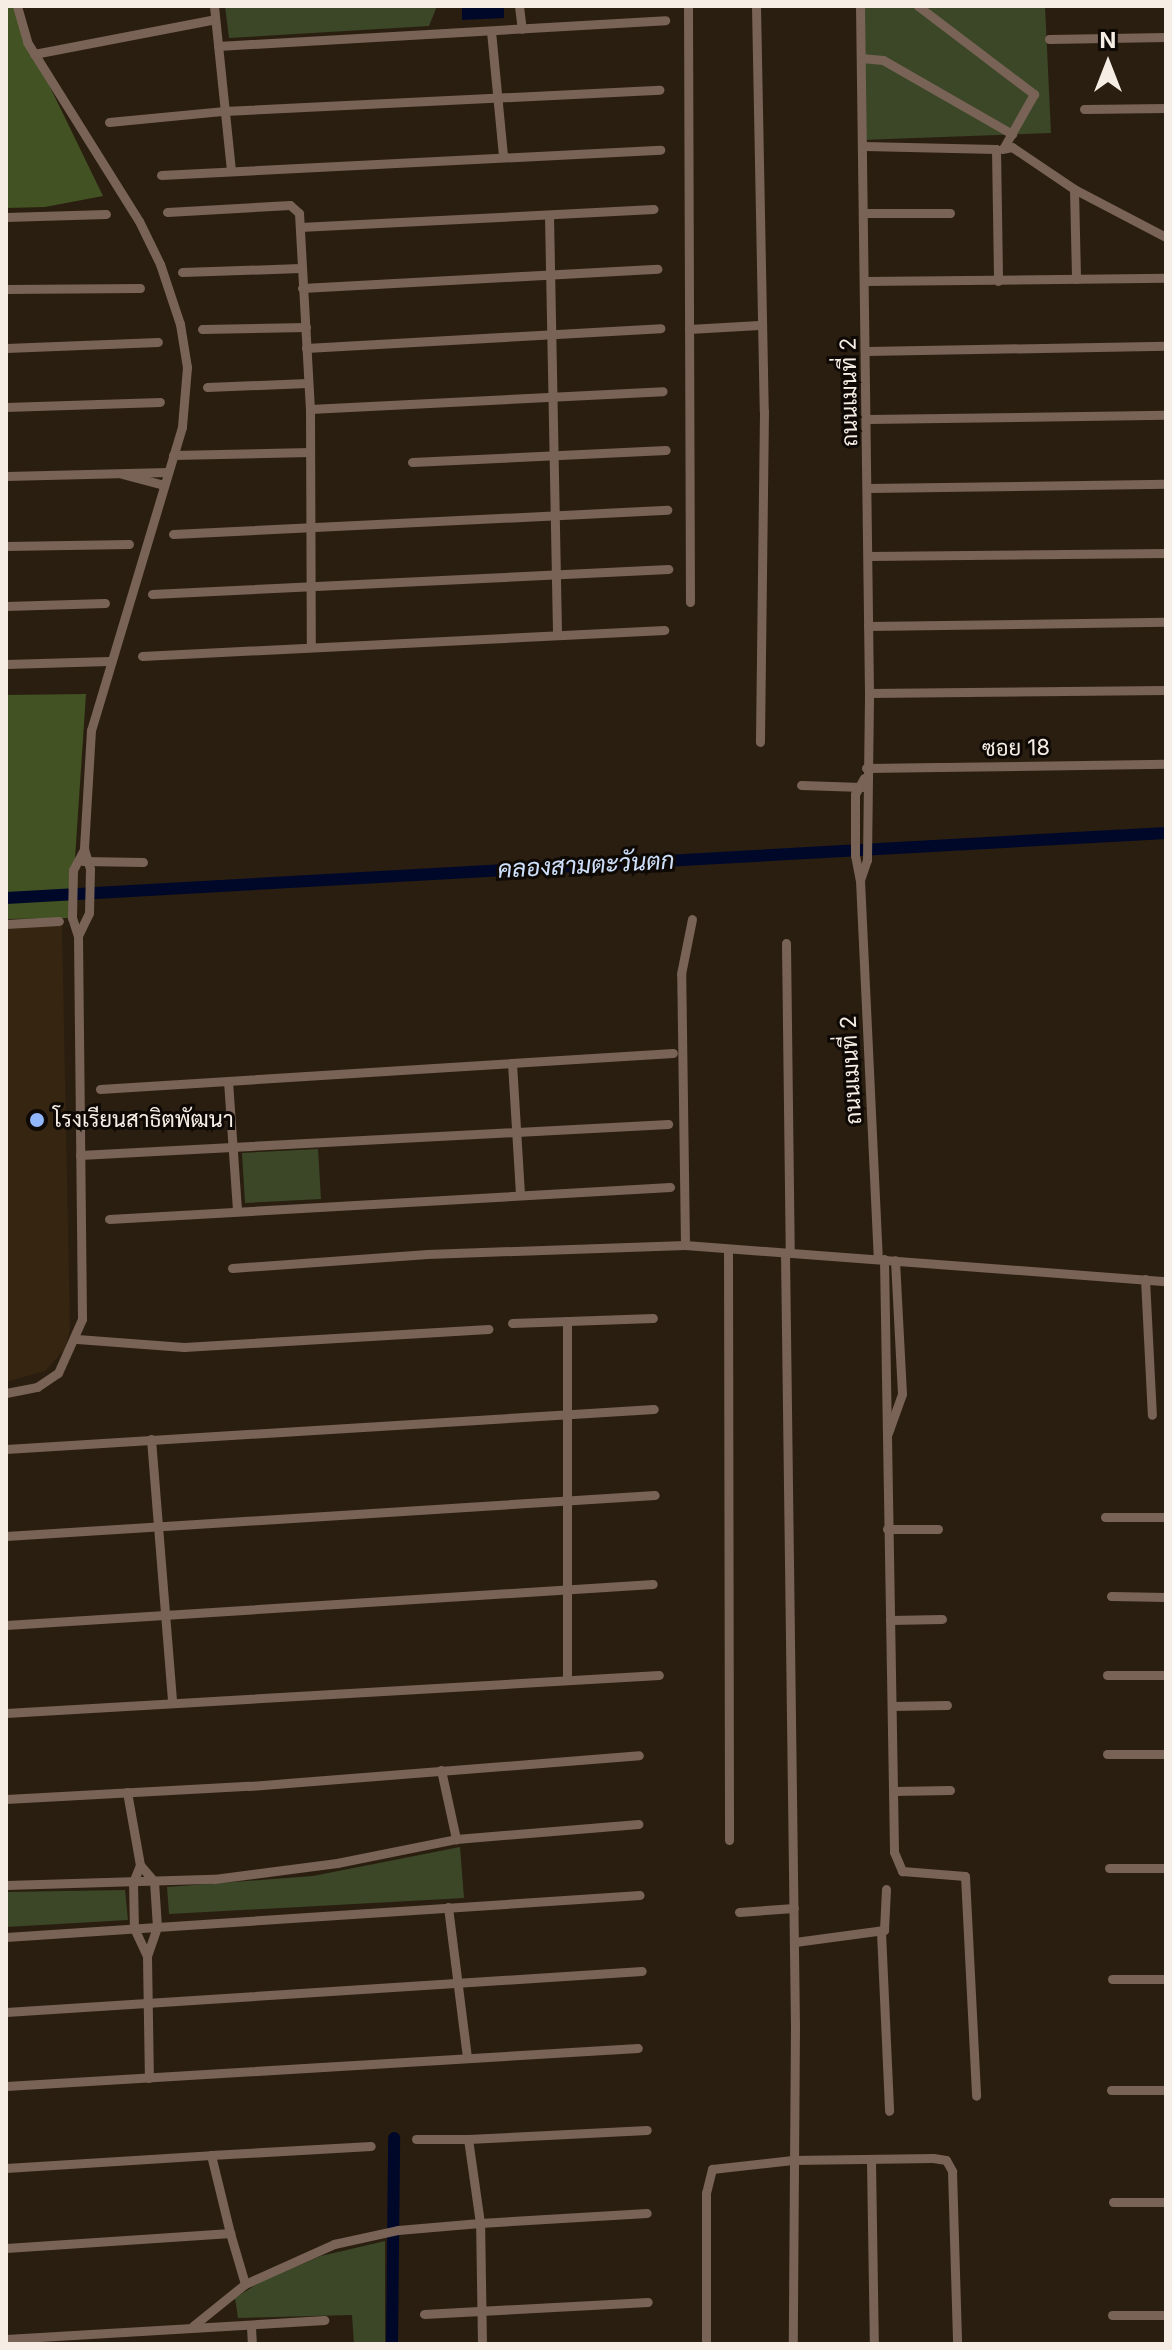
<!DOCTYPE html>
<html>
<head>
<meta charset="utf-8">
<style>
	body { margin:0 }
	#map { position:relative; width:1172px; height:2350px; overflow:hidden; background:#2a1e10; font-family:Inter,Sarabun,sans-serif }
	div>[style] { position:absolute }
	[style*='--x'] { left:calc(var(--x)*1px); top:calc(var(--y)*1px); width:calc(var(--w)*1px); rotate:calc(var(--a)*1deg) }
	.built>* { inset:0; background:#352511 }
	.green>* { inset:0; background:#3b4726 }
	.forest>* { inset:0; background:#425222 }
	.water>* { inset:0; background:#00082a }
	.canal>* { height:12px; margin:-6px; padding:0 6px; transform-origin:6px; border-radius:6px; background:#00082a }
	.street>* { height:9px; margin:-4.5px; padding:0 4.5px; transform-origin:4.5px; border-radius:4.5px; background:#786356 }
	.dots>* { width:22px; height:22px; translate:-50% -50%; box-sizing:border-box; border:4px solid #0e0905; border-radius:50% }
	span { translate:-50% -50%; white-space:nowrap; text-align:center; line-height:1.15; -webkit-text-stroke:6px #0e0905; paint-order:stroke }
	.street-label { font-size:22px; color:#f6eee5 }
	.poi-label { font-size:22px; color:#f6eee5 }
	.left { translate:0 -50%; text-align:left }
	.water-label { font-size:24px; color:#cee0fb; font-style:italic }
	.frame { position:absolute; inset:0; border:8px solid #f6eee5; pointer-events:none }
	.north { position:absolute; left:1068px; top:24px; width:80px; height:80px; -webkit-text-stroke:6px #0e0905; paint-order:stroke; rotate:0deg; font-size:22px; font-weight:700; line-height:32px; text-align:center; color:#f6eee5 }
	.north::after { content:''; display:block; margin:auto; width:28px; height:36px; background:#f6eee5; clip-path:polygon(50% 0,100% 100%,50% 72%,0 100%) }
</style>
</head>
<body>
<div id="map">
	<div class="built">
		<i style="clip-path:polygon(62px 925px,70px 1330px,65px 1349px,45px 1371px,6px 1382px,6px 929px)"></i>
	</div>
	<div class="green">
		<i style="clip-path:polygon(225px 6px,437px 6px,429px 26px,229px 38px)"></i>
		<i style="clip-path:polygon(861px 6px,1045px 6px,1051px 133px,862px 140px)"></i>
		<i style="clip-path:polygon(318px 1149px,321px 1199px,245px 1203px,242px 1153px)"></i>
		<i style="clip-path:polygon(460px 1847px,464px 1898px,169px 1914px,167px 1887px,313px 1876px)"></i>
		<i style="clip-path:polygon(125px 1890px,128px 1920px,6px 1927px,6px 1892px)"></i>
		<i style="clip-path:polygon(385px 2241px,385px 2344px,354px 2344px,352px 2315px,238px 2318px,235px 2298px,260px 2282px,321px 2256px)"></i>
	</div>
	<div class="forest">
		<i style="clip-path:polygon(6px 6px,19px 6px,34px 54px,103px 196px,45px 207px,6px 208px)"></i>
		<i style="clip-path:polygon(86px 694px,71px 918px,6px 919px,6px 695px)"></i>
	</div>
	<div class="water">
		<i style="clip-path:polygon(462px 6px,504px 6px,504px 18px,462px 20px)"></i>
	</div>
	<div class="canal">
		<i style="--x:6;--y:898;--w:1162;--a:-3.21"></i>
		<i style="--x:392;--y:2344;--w:206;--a:-89.4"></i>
	</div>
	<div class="street">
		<i style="--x:17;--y:6;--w:37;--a:74"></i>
		<i style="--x:27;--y:42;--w:211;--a:58"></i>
		<i style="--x:139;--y:221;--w:48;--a:64"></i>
		<i style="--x:160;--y:264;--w:63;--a:71.6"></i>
		<i style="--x:180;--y:324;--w:44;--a:80.8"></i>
		<i style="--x:187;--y:367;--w:60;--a:94.8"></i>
		<i style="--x:182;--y:427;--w:316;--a:106.7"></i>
		<i style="--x:91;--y:730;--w:119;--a:93.4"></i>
		<i style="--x:84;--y:849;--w:21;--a:73"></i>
		<i style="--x:90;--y:869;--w:44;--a:91.3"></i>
		<i style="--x:89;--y:913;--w:25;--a:116"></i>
		<i style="--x:214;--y:6;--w:166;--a:84.1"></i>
		<i style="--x:519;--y:6;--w:23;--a:83"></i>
		<i style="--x:688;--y:6;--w:596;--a:89.81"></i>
		<i style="--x:756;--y:6;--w:405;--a:88.9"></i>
		<i style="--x:764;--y:411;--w:331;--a:90.7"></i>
		<i style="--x:918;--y:6;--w:146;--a:37.2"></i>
		<i style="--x:1034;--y:94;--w:61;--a:119.5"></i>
		<i style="--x:491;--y:31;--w:126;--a:84.5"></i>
		<i style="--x:1049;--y:39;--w:117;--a:-1"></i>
		<i style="--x:218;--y:46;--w:448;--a:-3.3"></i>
		<i style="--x:34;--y:54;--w:184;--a:-10.9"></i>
		<i style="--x:861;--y:58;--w:22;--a:5"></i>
		<i style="--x:883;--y:60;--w:149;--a:29.8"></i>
		<i style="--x:1084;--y:109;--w:82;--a:-0.7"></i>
		<i style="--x:109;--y:122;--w:116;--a:-5.5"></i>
		<i style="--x:224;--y:111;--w:436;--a:-2.8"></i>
		<i style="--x:864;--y:146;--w:132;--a:1.3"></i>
		<i style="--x:996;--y:149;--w:132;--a:89.1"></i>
		<i style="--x:1002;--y:149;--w:10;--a:-11"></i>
		<i style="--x:1012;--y:147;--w:75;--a:34.1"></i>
		<i style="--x:1074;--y:189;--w:90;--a:88.7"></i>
		<i style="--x:161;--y:175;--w:500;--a:-2.9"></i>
		<i style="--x:1074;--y:189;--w:104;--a:27.6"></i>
		<i style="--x:167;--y:212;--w:123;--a:-3.3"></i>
		<i style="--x:290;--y:205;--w:12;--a:42"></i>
		<i style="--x:299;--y:213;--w:196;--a:86.8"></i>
		<i style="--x:310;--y:409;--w:238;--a:89.8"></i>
		<i style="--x:865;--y:213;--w:85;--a:0"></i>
		<i style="--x:549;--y:215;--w:420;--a:88.9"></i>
		<i style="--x:6;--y:217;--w:100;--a:-1.7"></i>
		<i style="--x:300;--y:227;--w:354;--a:-2.9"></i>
		<i style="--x:182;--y:272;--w:118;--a:-1.9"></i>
		<i style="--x:864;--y:281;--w:302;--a:-0.6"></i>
		<i style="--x:302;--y:288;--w:356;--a:-3.1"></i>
		<i style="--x:6;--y:289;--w:134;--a:-0.4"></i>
		<i style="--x:202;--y:329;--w:104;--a:-1.1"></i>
		<i style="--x:689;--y:329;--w:70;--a:-3.3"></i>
		<i style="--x:6;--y:348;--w:152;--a:-2.3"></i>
		<i style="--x:306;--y:348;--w:355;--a:-3.2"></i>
		<i style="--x:867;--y:351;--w:299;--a:-1"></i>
		<i style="--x:207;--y:387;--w:100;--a:-2.3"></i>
		<i style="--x:6;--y:407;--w:154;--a:-1.9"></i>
		<i style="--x:310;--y:409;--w:353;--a:-2.9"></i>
		<i style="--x:868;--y:419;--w:298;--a:-0.8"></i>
		<i style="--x:173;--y:455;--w:137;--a:-1.3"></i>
		<i style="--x:412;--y:462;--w:254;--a:-2.7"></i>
		<i style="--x:122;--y:474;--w:43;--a:14.7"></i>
		<i style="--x:6;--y:476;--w:162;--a:-1.4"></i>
		<i style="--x:868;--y:488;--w:298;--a:-0.8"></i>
		<i style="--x:173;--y:534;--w:495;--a:-2.8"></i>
		<i style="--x:6;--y:546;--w:123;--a:-0.9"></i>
		<i style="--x:868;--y:556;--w:298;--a:-0.6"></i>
		<i style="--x:152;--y:594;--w:517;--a:-2.77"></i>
		<i style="--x:6;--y:606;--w:99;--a:-1.7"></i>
		<i style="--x:868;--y:626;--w:298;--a:-0.8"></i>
		<i style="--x:142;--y:656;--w:523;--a:-2.85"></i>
		<i style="--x:6;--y:664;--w:103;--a:-1.7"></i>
		<i style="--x:869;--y:693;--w:297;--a:-0.6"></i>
		<i style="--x:866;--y:768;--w:300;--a:-0.8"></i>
		<i style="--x:864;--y:778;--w:18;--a:119"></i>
		<i style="--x:855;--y:794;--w:61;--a:90"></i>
		<i style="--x:855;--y:855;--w:25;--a:79"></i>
		<i style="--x:860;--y:880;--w:379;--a:87.3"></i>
		<i style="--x:801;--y:785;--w:61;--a:1.9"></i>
		<i style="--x:83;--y:861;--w:60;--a:1"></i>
		<i style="--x:860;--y:880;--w:21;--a:-71"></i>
		<i style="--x:867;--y:860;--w:167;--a:-89.3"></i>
		<i style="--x:869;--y:693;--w:687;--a:-90.75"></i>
		<i style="--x:6;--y:924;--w:53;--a:-3.2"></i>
		<i style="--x:786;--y:943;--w:310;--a:89.3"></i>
		<i style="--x:512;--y:1063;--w:132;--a:86.5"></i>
		<i style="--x:228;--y:1081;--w:130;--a:86"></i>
		<i style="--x:100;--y:1089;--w:574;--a:-3.6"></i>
		<i style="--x:80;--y:1155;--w:589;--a:-3.02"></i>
		<i style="--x:109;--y:1219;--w:562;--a:-3.26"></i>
		<i style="--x:685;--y:1245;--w:271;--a:-90.8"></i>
		<i style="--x:681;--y:974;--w:56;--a:-78.7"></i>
		<i style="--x:728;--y:1251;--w:589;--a:89.9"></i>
		<i style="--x:785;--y:1253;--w:771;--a:89.26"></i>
		<i style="--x:795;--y:2024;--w:320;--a:90.4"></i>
		<i style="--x:884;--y:1259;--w:593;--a:89.03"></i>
		<i style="--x:894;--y:1852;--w:21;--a:67"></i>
		<i style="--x:902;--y:1871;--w:63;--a:4.5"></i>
		<i style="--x:965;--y:1876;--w:220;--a:87.1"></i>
		<i style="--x:232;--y:1268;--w:196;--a:-4.1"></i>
		<i style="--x:427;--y:1254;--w:258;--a:-2"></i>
		<i style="--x:685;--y:1245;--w:482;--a:4.3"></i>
		<i style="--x:1145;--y:1279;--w:136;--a:87.1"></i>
		<i style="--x:512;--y:1323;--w:141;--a:-2"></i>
		<i style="--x:77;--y:1339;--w:107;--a:4.3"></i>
		<i style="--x:184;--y:1347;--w:305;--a:-3.4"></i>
		<i style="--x:6;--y:1393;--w:32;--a:-11"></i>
		<i style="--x:37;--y:1387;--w:25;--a:-34"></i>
		<i style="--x:58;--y:1373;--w:59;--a:-66"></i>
		<i style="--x:82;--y:1319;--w:383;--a:-90.6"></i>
		<i style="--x:78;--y:936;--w:19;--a:-108"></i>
		<i style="--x:72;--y:918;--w:48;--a:-88.8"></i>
		<i style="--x:73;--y:870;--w:24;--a:-62"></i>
		<i style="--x:888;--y:1433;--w:41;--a:-70.3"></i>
		<i style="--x:902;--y:1394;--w:134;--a:-93"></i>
		<i style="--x:151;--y:1439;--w:262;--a:85.4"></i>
		<i style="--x:6;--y:1449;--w:649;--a:-3.53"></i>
		<i style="--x:1105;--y:1517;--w:61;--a:0"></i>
		<i style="--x:887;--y:1529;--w:51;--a:0"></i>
		<i style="--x:6;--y:1536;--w:650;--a:-3.61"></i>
		<i style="--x:1111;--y:1596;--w:55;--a:1"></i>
		<i style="--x:890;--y:1620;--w:52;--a:-1.1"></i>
		<i style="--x:6;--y:1625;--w:648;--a:-3.63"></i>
		<i style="--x:1107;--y:1675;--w:59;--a:0"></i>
		<i style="--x:567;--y:1680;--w:359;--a:-90"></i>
		<i style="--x:892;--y:1706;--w:55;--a:-1"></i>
		<i style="--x:6;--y:1713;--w:654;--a:-3.33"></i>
		<i style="--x:1107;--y:1754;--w:59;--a:0"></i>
		<i style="--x:441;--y:1770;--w:71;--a:77.7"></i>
		<i style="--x:894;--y:1791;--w:56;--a:-1"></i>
		<i style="--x:127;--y:1792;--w:74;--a:79.9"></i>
		<i style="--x:140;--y:1865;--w:21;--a:49"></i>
		<i style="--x:154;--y:1881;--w:46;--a:86.3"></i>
		<i style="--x:157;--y:1927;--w:31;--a:109"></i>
		<i style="--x:147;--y:1956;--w:122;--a:89.1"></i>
		<i style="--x:6;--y:1799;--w:243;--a:-3.1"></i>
		<i style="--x:249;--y:1786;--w:391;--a:-4.5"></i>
		<i style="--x:140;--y:1865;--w:18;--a:112"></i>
		<i style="--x:133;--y:1882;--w:46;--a:88.8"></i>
		<i style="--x:134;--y:1928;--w:31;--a:65"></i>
		<i style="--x:1109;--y:1868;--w:57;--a:0"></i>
		<i style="--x:6;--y:1885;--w:208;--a:-1.7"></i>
		<i style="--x:214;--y:1879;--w:124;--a:-7.4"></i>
		<i style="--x:337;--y:1863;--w:121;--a:-11.4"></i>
		<i style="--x:456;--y:1839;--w:183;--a:-4.7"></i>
		<i style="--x:448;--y:1907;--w:152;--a:82.8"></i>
		<i style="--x:739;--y:1912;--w:55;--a:-4.2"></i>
		<i style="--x:881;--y:1932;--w:179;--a:87.4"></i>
		<i style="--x:6;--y:1937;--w:635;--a:-3.79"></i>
		<i style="--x:795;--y:1942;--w:90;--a:-7.7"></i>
		<i style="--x:884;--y:1930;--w:41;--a:-87.2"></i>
		<i style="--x:1112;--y:1979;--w:54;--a:0"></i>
		<i style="--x:6;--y:2012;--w:637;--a:-3.69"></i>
		<i style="--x:6;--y:2086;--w:633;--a:-3.44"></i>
		<i style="--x:1111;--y:2090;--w:55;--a:0"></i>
		<i style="--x:416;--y:2139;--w:52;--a:0"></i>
		<i style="--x:211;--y:2155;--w:160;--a:-3.2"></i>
		<i style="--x:871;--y:2161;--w:183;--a:89.1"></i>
		<i style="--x:6;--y:2168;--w:205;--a:-3.6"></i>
		<i style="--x:211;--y:2155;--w:80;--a:76.3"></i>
		<i style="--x:1113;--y:2202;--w:53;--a:0"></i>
		<i style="--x:6;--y:2248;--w:225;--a:-3.8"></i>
		<i style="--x:230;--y:2233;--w:53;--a:73.6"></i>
		<i style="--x:245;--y:2284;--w:67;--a:141.1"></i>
		<i style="--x:245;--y:2284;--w:98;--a:-24.2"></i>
		<i style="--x:334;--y:2244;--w:66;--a:-12.3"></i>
		<i style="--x:398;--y:2230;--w:82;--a:-4.9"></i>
		<i style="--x:480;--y:2223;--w:85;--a:-98.1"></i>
		<i style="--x:468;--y:2139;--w:179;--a:-2.9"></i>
		<i style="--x:424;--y:2314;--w:224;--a:-3.1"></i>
		<i style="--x:1112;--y:2315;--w:54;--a:0"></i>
		<i style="--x:251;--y:2327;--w:17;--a:87"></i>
		<i style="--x:6;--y:2339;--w:319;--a:-3.4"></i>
		<i style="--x:482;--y:2344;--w:121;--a:-90.9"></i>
		<i style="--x:480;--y:2223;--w:167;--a:-3.4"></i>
		<i style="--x:706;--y:2344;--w:151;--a:-90"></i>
		<i style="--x:706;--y:2193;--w:25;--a:-76"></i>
		<i style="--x:712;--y:2169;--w:81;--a:-6.4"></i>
		<i style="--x:792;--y:2160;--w:141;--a:-0.8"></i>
		<i style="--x:933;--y:2158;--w:13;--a:9"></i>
		<i style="--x:946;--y:2160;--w:13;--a:61"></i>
		<i style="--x:952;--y:2171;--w:173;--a:88.3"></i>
	</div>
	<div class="dots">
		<i style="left:37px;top:1120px;background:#92b7fd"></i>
	</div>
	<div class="street-label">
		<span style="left:849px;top:392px;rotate:-91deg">ถนนเมนที่ 2</span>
		<span style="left:1016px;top:748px;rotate:-1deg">ซอย 18</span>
		<span style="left:851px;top:1070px;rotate:-93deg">ถนนเมนที่ 2</span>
	</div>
	<div class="poi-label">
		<span class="left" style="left:53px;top:1120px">โรงเรียนสาธิตพัฒนา</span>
	</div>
	<div class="water-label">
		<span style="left:586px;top:865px;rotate:-3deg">คลองสามตะวันตก</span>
	</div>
	<div class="frame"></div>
	<div class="north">N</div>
</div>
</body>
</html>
